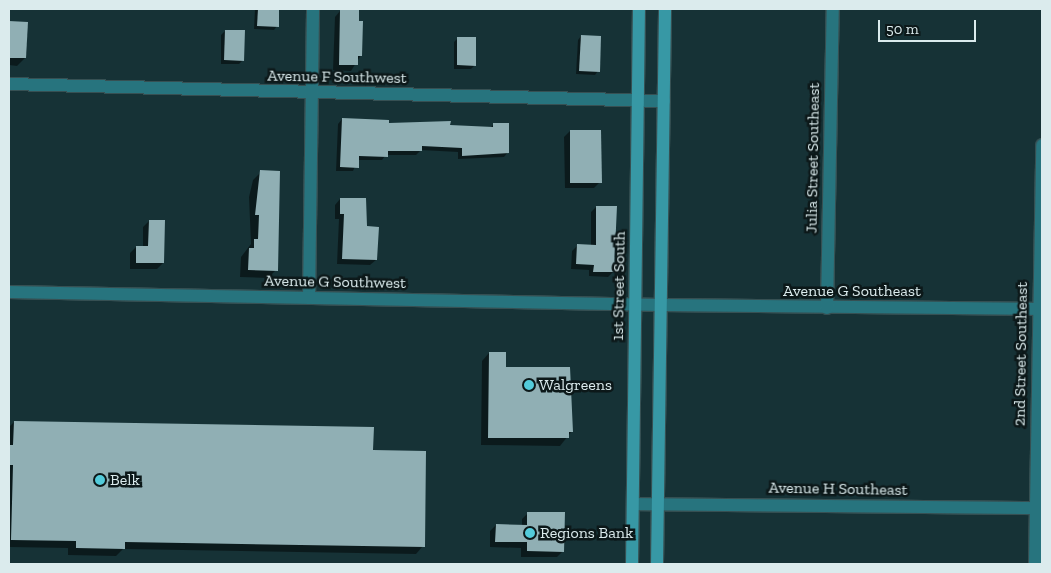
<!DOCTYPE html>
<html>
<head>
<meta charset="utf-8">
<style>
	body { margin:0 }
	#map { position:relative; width:1051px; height:573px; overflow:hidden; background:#163236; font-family:"Zilla Slab",serif }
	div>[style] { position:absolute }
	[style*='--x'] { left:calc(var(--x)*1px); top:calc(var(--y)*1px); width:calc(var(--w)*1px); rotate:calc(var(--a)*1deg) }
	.shadow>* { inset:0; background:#0007 }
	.building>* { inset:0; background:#90afb4 }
	.roads { filter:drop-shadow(1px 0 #365053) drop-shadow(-1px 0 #365053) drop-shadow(0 1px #365053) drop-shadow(0 -1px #365053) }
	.minor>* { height:12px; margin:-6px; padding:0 6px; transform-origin:6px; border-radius:6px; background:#27747e }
	.tertiary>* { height:12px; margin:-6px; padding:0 6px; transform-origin:6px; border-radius:6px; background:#27747e }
	.secondary>* { height:12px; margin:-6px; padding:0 6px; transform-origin:6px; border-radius:6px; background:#3798a5 }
	.dots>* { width:14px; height:14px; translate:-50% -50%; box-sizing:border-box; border:2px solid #0c1819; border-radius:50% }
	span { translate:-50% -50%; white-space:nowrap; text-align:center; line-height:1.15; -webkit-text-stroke:5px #0c1819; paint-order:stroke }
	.street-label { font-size:16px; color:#dbebed }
	.poi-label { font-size:16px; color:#dbebed }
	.left { translate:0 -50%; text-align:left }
	.frame { position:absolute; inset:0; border:10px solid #dbebed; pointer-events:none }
	.scale { position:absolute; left:878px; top:20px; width:98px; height:22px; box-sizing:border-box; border:2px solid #dbebed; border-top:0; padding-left:6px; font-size:15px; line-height:18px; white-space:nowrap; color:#dbebed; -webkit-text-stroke:4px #0c1819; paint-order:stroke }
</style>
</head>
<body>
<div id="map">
	<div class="shadow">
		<i style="clip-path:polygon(255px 9px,278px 9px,277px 26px,274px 30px,254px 29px)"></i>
		<i style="clip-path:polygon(340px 11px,361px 55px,351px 71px,333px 70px,335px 17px)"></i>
		<i style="clip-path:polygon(9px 22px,27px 23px,25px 58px,17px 66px,9px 65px)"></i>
		<i style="clip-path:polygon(225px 31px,243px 60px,239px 64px,221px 64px,221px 35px)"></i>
		<i style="clip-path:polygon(581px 36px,598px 71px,595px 75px,576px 74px,578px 40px)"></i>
		<i style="clip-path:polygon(458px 38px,475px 65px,471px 69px,454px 69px,454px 42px)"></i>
		<i style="clip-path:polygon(342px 119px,388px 125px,490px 128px,494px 124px,508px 152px,504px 157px,458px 159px,458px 152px,421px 150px,416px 155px,386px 155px,382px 160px,358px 160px,353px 171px,336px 171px,338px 124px)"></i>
		<i style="clip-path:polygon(570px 131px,600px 182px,594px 188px,565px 188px,564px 137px)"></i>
		<i style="clip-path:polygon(261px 172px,276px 270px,268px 278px,240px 277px,241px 257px,251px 244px,249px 197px,253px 180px)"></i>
		<i style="clip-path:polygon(340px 199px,365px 227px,376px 260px,370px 265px,337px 264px,339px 219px,335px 219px,335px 205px)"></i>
		<i style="clip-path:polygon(596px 207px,613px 272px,608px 277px,589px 276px,589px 270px,571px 269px,572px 251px,577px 246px,591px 246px,591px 212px)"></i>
		<i style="clip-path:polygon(149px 221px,163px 263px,157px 269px,130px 269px,130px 253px,136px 247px,143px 247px,143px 227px)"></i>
		<i style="clip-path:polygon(489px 353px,572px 431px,560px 446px,481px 445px,482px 361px)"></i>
		<i style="clip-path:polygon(14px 422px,423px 546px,416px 554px,123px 549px,116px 556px,68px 555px,68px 548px,9px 547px,9px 427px)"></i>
		<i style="clip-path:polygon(528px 513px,563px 551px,557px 557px,521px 557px,521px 548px,490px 547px,490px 531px,496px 525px,522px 526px,522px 519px)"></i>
	</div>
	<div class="building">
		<i style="clip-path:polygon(258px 9px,279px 9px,279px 27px,257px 26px)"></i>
		<i style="clip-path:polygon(340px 10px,359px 10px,359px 21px,363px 21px,362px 56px,358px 56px,358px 65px,339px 65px)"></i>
		<i style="clip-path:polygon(9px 21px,28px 22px,26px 58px,9px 58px)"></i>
		<i style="clip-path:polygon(225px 30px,245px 30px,244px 61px,224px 60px)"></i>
		<i style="clip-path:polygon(581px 35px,601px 36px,600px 72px,579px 71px)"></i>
		<i style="clip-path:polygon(457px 37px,476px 37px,476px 66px,457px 65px)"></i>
		<i style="clip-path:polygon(342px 118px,389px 120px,389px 123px,451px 121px,450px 125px,493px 127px,493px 123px,509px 123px,509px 153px,462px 156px,462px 148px,422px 146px,422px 151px,388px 151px,388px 157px,359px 156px,359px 168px,340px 167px)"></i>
		<i style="clip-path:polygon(570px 130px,601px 130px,602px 183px,570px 183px)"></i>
		<i style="clip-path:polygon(260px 170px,280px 171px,278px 271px,248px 270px,249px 248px,254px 248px,254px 239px,258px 239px,259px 215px,255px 215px)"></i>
		<i style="clip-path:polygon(340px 198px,366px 198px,367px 226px,379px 227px,377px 260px,342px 259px,344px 214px,340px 214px)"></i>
		<i style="clip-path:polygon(596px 206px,617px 206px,614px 272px,593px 272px,594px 265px,576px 264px,577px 244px,596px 245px)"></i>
		<i style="clip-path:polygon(149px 220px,165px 220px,164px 263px,136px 263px,136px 246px,148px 246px)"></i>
		<i style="clip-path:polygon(489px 352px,506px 352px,506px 367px,570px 367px,573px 432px,569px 432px,569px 438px,488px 438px)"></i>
		<i style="clip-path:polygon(14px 421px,374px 427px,373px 450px,426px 451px,425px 547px,125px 542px,125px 549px,76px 548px,76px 541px,11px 540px,13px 465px,9px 465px,9px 445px,13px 445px)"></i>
		<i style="clip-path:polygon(527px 512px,565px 512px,564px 552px,527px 551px,527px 542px,495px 542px,496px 524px,527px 525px)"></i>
	</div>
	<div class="roads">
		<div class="minor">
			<i style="--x:9;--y:84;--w:655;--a:1.49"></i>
			<i style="--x:309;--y:298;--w:289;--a:-89.2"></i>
			<i style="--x:661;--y:305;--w:381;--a:0.6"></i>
			<i style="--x:827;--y:308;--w:299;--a:-88.9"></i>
			<i style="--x:633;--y:504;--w:409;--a:0.6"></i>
			<i style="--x:1035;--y:564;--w:419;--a:-89"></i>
		</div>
		<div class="tertiary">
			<i style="--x:9;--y:292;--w:652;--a:1.14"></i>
		</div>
		<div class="secondary">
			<i style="--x:632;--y:564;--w:555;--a:-89.28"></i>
			<i style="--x:657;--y:564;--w:555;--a:-89.17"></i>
		</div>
	</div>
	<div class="dots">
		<i style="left:529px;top:385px;background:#53cbda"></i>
		<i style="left:100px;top:480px;background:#53cbda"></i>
		<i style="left:530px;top:533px;background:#53cbda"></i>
	</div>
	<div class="street-label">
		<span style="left:337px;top:77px;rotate:1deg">Avenue F Southwest</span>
		<span style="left:813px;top:158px;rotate:-89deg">Julia Street Southeast</span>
		<span style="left:335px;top:282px;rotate:1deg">Avenue G Southwest</span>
		<span style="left:619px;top:286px;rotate:-89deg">1st Street South</span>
		<span style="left:852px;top:291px">Avenue G Southeast</span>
		<span style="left:1021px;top:354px;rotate:-89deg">2nd Street Southeast</span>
		<span style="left:838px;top:489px;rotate:1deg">Avenue H Southeast</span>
	</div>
	<div class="poi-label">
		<span class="left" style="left:539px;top:385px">Walgreens</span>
		<span class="left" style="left:110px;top:480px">Belk</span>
		<span class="left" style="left:540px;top:533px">Regions Bank</span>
	</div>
	<div class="frame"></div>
	<div class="scale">50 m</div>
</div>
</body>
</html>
